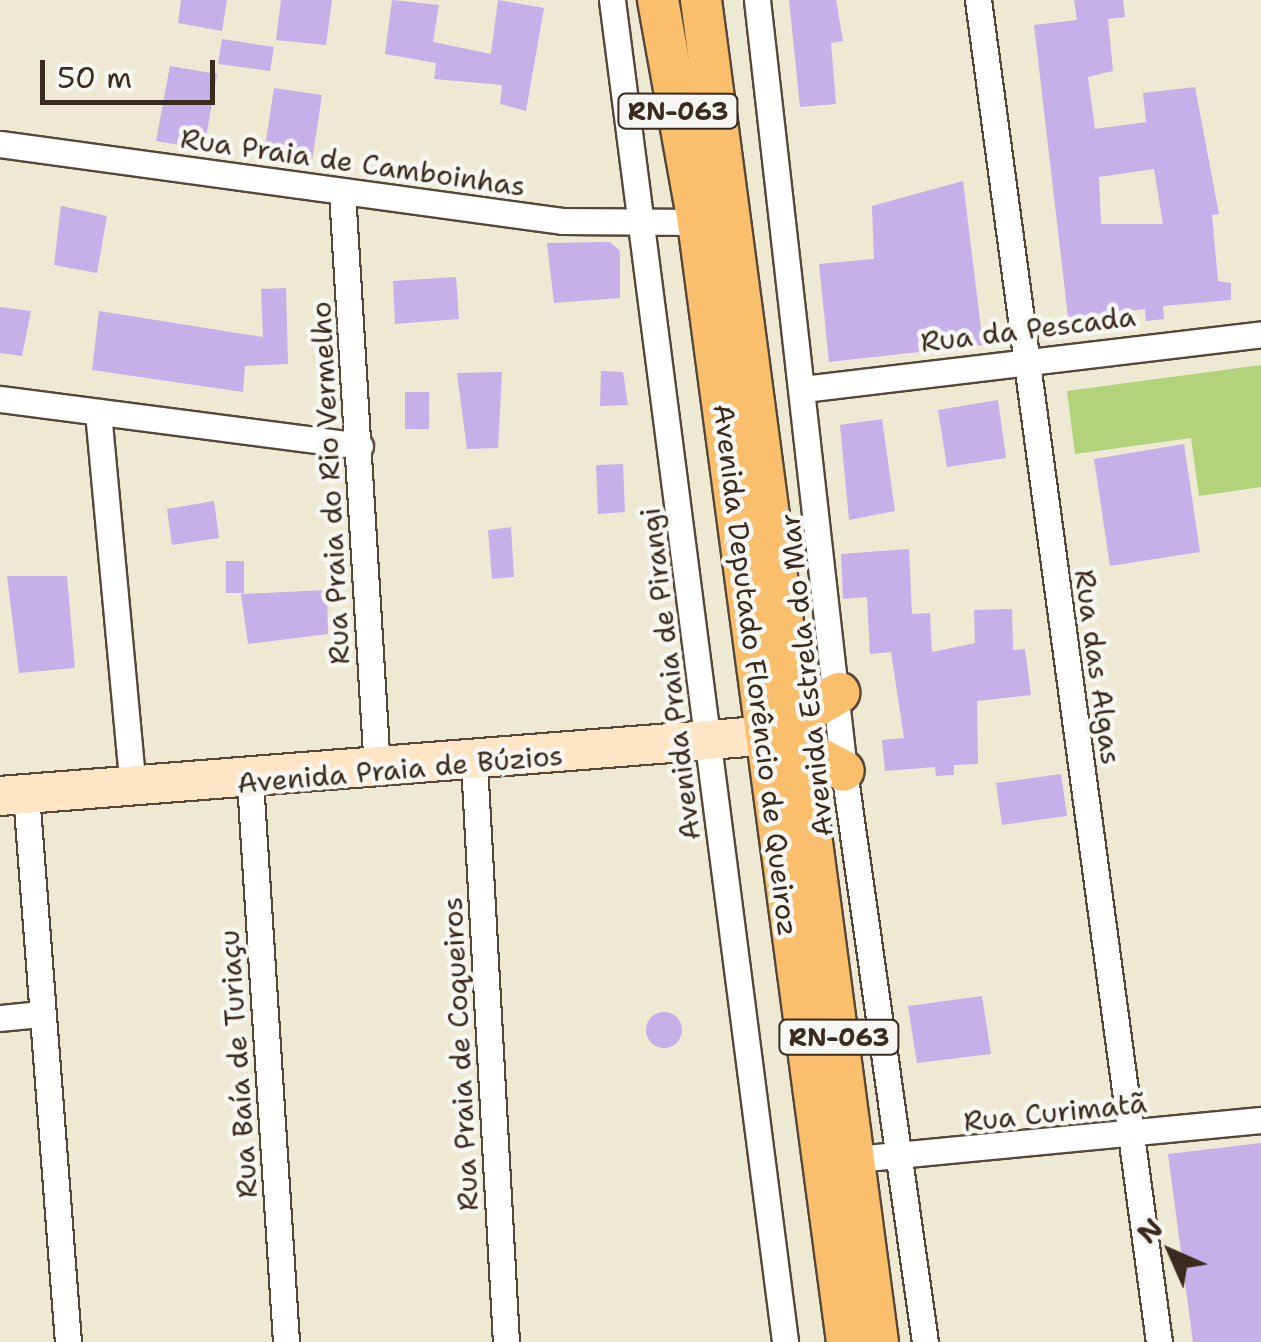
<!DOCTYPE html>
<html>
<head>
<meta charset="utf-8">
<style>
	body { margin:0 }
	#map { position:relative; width:1261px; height:1342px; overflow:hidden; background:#ede9d3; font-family:"Shantell Sans",sans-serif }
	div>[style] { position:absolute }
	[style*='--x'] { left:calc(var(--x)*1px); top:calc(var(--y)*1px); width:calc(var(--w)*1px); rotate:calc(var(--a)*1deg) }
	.green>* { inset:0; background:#b3d37a }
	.building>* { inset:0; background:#c5b0ea }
	.round { border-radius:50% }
	.roads { filter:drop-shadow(2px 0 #564739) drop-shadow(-2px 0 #564739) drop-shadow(0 2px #564739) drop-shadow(0 -2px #564739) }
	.street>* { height:25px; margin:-12.5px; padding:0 12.5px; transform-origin:12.5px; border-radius:12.5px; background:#fff }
	.secondary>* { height:38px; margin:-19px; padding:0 19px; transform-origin:19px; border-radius:19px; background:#fde5c5 }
	.primary>* { height:40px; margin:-20px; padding:0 20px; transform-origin:20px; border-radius:20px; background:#f9bf6d }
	span { translate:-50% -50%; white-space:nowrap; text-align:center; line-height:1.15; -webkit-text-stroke:9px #f6f6f2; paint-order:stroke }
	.shield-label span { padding:2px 8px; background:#f6f6f2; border:2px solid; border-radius:8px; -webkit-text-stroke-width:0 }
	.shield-label { font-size:25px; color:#3b2a1e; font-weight:700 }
	.street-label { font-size:28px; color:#3b2a1e }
	.north { position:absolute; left:1121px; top:1202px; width:100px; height:100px; -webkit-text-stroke:8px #f6f6f2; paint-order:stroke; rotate:315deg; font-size:28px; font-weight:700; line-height:40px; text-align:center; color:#3b2a1e }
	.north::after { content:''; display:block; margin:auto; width:35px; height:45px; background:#3b2a1e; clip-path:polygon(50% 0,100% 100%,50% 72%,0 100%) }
	.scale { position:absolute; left:40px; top:60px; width:175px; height:45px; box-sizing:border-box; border:5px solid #3b2a1e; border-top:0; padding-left:12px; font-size:30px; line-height:35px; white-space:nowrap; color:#3b2a1e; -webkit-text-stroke:8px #f6f6f2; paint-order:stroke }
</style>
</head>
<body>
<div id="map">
	<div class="green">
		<i style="clip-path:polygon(1261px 365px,1261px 487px,1199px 496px,1191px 438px,1075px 454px,1067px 391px)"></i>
	</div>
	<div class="building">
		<i style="clip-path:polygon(181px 0,227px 0,222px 31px,178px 23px)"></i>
		<i style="clip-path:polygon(281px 0,332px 0,326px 45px,276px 40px)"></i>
		<i style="clip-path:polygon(392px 0,439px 5px,433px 42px,491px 54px,498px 0,544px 8px,526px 111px,500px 104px,502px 85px,434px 79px,436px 63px,385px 54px)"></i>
		<i style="clip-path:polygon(789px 0,836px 0,843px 41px,831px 43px,836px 104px,800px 107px)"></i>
		<i style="clip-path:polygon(evenodd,1074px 0,1123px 0,1125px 17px,1108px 19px,1113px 71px,1088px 77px,1095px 129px,1146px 122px,1143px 93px,1195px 87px,1219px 214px,1212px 215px,1218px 281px,1231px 283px,1231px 300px,1163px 306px,1164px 319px,1146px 321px,1145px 309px,1068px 317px,1034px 25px,1077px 20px,1074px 0,1154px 169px,1163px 224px,1101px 224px,1099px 177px,1154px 169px)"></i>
		<i style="clip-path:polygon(222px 39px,274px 47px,270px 71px,218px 64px)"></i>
		<i style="clip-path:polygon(170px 66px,217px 74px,204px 149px,156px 141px)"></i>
		<i style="clip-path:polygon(274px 88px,322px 95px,312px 161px,264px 154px)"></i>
		<i style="clip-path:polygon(963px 181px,983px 345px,829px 362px,819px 264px,874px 259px,872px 206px)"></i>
		<i style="clip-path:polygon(61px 206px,107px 216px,97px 273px,54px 265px)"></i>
		<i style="clip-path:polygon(610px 242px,620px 251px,620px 298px,554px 303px,547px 243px)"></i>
		<i style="clip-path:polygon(456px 277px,459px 319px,395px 324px,393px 281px)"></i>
		<i style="clip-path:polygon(286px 288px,288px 364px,245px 366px,243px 392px,92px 370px,99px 311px,263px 337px,261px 289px)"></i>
		<i style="clip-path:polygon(0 307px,31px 311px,22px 356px,0 353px)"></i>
		<i style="clip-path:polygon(601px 371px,623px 372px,628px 405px,600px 406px)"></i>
		<i style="clip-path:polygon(502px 372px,498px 448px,467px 449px,457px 373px)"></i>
		<i style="clip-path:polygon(405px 392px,429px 392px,429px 429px,405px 429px)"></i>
		<i style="clip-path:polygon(998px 400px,1006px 458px,947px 467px,938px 410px)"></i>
		<i style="clip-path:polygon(882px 419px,895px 511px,849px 520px,840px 425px)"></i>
		<i style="clip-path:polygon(1184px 444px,1200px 552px,1110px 566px,1094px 459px)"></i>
		<i style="clip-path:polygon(623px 464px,625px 512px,598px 514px,596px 465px)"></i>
		<i style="clip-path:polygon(214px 501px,219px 538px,172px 545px,167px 509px)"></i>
		<i style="clip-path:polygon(511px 527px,514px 577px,492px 579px,488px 530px)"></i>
		<i style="clip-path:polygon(909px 549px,912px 614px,930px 613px,932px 652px,975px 643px,974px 610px,1012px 609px,1013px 650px,1025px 649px,1031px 695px,977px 701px,978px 764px,954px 765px,954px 775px,936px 776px,935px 767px,885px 771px,882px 740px,904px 738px,891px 652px,870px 654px,867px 597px,843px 599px,841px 554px)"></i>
		<i style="clip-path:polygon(226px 561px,244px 561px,244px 593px,226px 593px)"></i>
		<i style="clip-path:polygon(7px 576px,67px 576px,75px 668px,19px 673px)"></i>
		<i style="clip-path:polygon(327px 590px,328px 634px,248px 644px,241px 594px)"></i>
		<i style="clip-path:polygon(1061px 774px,1067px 816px,1002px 825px,996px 783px)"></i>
		<i style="clip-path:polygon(982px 996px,991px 1054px,917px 1063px,908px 1006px)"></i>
		<i class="round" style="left:646px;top:1012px;width:36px;height:36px"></i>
		<i style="clip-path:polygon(1261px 1143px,1261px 1342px,1193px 1342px,1168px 1154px)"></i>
	</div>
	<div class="roads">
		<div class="street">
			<i style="--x:612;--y:0;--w:1353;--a:82.65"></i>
			<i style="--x:757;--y:0;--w:776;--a:83.56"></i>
			<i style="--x:844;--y:771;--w:577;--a:81.93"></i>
			<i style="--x:978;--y:0;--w:1354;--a:82.32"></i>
			<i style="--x:0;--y:144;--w:567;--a:7.8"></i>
			<i style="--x:562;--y:221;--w:136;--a:0.4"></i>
			<i style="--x:342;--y:192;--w:579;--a:86.53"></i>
			<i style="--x:803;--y:389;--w:461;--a:-6.8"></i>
			<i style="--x:0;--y:399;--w:363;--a:7.4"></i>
			<i style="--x:98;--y:412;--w:377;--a:84.7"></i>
			<i style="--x:474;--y:763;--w:580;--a:86.84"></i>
			<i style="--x:250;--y:782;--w:561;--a:86.32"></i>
			<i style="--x:26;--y:794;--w:550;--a:85.62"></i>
			<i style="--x:0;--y:1018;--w:41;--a:-5.6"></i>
			<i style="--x:855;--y:1159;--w:408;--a:-5.5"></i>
		</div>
		<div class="secondary">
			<i style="--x:0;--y:796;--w:799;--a:-4.52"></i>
		</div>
		<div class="primary">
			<i style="--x:658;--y:0;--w:226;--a:79.8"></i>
			<i style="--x:698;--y:222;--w:1130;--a:82.42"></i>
			<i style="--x:701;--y:0;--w:1354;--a:82.49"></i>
			<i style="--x:798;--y:717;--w:48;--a:-30.3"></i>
			<i style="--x:802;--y:749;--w:47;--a:27.6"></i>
		</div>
	</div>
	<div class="shield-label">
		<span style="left:678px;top:111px">RN-063</span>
		<span style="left:839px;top:1037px">RN-063</span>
	</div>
	<div class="street-label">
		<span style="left:353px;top:162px;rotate:8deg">Rua Praia de Camboinhas</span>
		<span style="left:1028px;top:329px;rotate:-7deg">Rua da Pescada</span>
		<span style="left:330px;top:483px;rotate:-93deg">Rua Praia do Rio Vermelho</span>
		<span style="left:1098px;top:667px;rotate:82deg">Rua das Algas</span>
		<span style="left:756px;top:670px;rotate:83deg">Avenida Deputado Florêncio de Queiroz</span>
		<span style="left:670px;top:674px;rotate:-97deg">Avenida Praia de Pirangi</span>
		<span style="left:806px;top:675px;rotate:-96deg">Avenida Estrela do Mar</span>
		<span style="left:400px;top:769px;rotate:-5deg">Avenida Praia de Búzios</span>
		<span style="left:460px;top:1054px;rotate:-93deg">Rua Praia de Coqueiros</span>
		<span style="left:238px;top:1064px;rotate:-94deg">Rua Baía de Turiaçu</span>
		<span style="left:1055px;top:1112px;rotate:-6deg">Rua Curimatã</span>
	</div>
	<div class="north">N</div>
	<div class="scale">50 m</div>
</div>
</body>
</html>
